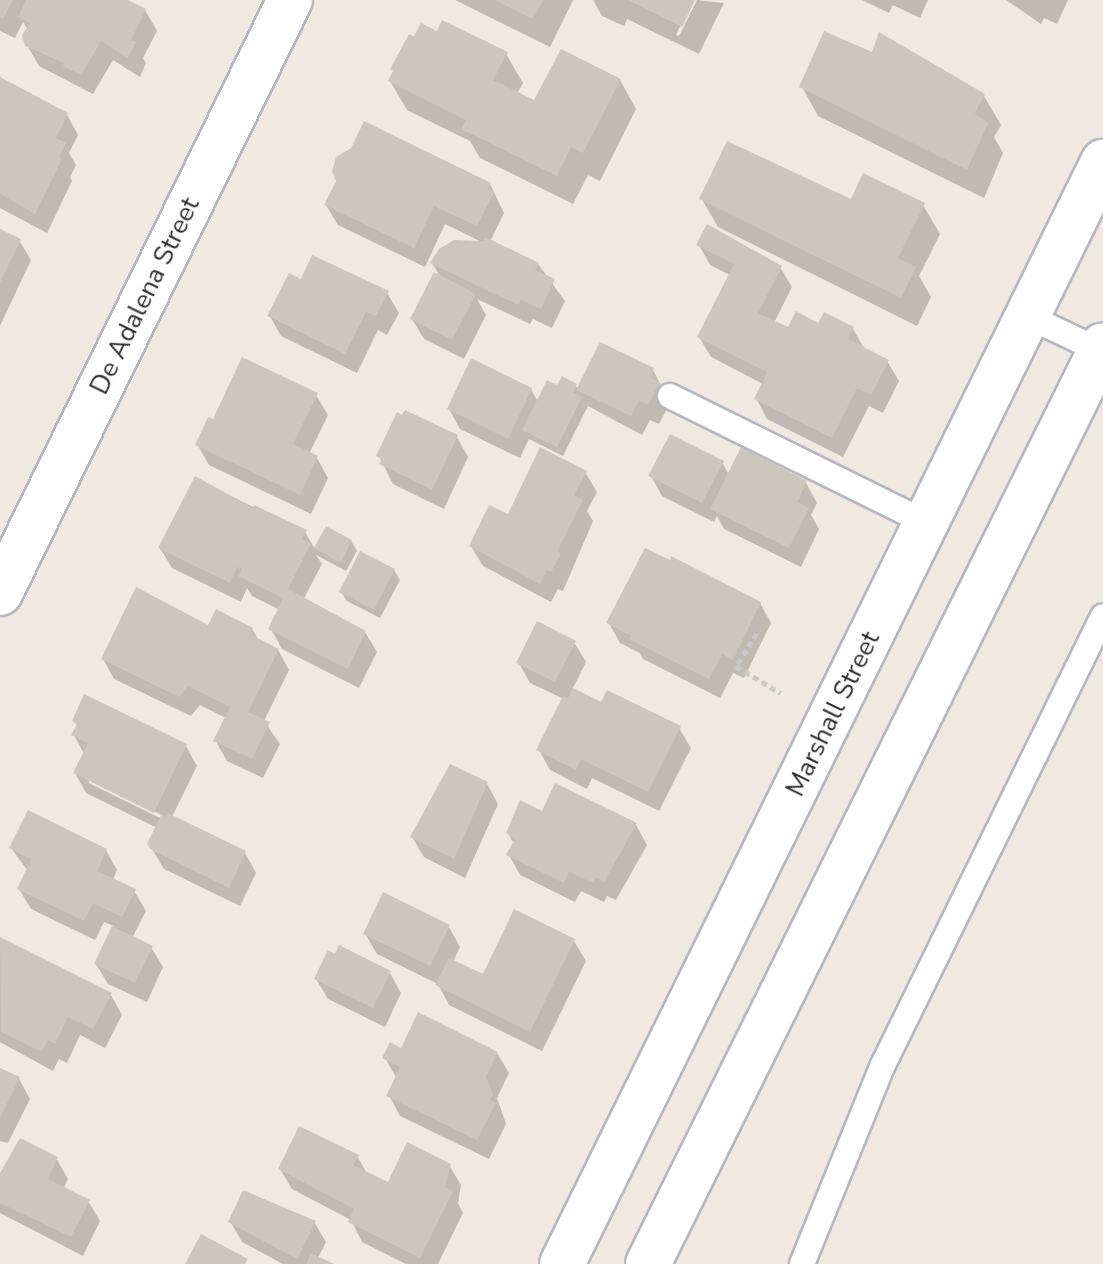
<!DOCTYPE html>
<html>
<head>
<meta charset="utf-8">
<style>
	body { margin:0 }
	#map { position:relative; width:1103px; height:1264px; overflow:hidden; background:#efe9e1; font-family:"Nunito Sans",sans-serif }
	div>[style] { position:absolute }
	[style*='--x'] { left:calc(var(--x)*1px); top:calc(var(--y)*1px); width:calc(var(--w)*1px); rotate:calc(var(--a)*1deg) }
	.shadow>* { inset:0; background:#0003 }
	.building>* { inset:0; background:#cbc7bf }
	.path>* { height:5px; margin-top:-2.5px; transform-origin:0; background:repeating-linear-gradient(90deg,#c9c9c9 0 6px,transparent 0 10px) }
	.roads { filter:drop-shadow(2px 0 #b4b7c1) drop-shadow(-2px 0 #b4b7c1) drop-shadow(0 2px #b4b7c1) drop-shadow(0 -2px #b4b7c1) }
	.lane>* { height:24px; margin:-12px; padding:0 12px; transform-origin:12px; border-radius:12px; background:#fff }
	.street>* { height:44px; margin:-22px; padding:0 22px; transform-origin:22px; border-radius:22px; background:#fff }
	.secondary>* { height:44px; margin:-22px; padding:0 22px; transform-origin:22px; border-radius:22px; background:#fff }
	span { translate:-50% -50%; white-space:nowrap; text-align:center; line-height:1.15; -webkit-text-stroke:6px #fff; paint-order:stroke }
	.street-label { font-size:26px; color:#2e2e2e }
</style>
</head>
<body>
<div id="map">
	<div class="shadow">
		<i style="clip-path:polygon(0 0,124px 0,145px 10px,157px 31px,143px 58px,146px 63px,140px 77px,113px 60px,93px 94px,39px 66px,27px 45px,28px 30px,23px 22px,15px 38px,0 31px)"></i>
		<i style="clip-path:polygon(455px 0,573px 0,550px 47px)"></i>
		<i style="clip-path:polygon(593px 0,693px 0,676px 35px,679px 36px,697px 0,724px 3px,699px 54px,627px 19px,624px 26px,602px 16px)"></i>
		<i style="clip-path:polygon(862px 0,928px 0,920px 18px,893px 5px,889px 13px)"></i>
		<i style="clip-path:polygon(1006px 0,1068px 0,1057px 24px,1044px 18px,1041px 24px)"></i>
		<i style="clip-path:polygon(506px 54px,523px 83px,517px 94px,535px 103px,620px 80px,636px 109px,600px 181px,588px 175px,573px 204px,480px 158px,470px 141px,407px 110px,390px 81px)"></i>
		<i style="clip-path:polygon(0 80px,67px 115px,78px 135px,69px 153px,76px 165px,70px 177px,72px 181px,47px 233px,0 208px)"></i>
		<i style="clip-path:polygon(802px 87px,984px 96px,1001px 125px,994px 137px,1003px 153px,984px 198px,818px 116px)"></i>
		<i style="clip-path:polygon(490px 184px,504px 213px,490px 242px,538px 264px,565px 301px,552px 328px,533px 319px,530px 324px,477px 299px,486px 315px,464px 359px,424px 339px,412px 319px,441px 278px,432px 263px,484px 243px,445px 224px,425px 267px,338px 225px,326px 205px)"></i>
		<i style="clip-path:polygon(701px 198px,923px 205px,940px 234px,919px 276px,931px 297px,917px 326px,718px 227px)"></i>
		<i style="clip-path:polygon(0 231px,19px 240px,31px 260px,0 326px)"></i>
		<i style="clip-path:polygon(699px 245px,780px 267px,792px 287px,774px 323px,789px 330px,819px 325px,853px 329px,865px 350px,887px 361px,899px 381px,883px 413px,869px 406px,843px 457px,767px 419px,756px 398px,763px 384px,711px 357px,699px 337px,730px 275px,710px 265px)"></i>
		<i style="clip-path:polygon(302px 282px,387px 293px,399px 313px,387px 335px,378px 330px,357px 373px,281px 336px,270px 316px)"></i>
		<i style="clip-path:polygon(653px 370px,670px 403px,659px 424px,650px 420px,642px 435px,588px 406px,563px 456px,529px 439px,520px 458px,460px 429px,449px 409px,531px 389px,538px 402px,558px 388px,576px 386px,578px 390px)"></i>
		<i style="clip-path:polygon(316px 395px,328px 415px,309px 454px,317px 458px,328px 478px,311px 514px,209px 465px,197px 444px,214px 421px)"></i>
		<i style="clip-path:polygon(457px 437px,468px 457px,444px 509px,393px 484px,379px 456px)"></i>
		<i style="clip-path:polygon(722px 462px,729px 475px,806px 483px,817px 503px,811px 515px,819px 529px,801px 567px,724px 529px,717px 516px,714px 522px,662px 496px,651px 476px)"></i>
		<i style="clip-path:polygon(585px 472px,597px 492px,587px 511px,593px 521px,563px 591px,558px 589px,551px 602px,483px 566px,471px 546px,509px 517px)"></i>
		<i style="clip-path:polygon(196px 479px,305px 532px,315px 549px,327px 528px,351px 541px,357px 551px,346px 571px,316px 555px,322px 564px,303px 600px,365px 632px,377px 652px,359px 688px,282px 649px,271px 629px,280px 610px,252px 596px,247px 588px,241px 602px,172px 568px,160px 548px)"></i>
		<i style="clip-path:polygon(394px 570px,400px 580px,380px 618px,347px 601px,341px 592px)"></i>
		<i style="clip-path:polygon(760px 603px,771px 623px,744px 678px,733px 673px,720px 698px,643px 659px,640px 653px,620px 643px,609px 623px)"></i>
		<i style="clip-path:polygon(209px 628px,252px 629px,259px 641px,278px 650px,289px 670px,264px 721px,280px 744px,263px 778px,227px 761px,215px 740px,226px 718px,200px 705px,191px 716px,114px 679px,103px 659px)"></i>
		<i style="clip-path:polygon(574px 642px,586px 662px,572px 690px,602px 705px,679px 728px,691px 748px,659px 811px,592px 778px,587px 789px,550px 770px,539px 750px,564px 699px,530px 683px,519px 663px)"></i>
		<i style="clip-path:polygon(evenodd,74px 721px,186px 746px,197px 766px,172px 817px,245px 853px,256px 873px,240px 906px,164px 869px,149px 844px,157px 828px,86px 793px,75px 773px,84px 754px,74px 735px,78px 727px,74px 721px,89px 779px,164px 816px,162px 819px,89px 783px,89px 779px)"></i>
		<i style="clip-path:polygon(487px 784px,498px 804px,465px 878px,424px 857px,412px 837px)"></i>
		<i style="clip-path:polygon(543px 813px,636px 825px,647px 845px,616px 900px,607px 896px,604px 902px,581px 891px,575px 902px,520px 875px,509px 855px,514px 844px,508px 833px)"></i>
		<i style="clip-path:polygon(11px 848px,106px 850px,117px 870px,113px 880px,134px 891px,146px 911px,132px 938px,151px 947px,163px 967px,147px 1002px,108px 984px,96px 964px,114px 926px,104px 922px,95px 940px,31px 909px,19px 889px,28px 871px)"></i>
		<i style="clip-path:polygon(449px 927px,460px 947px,453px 962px,484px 977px,574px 941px,586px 961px,542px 1051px,449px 1005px,438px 984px,377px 954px,365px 934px)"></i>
		<i style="clip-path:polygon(0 940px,111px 995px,122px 1015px,105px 1048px,80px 1035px,67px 1063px,59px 1059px,53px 1071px,0 1042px)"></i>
		<i style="clip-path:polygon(390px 973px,401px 993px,385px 1027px,328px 999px,316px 979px)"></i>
		<i style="clip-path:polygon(402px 1051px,497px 1053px,509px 1073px,497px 1098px,506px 1124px,489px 1159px,400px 1116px,389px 1095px,397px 1079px,385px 1058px)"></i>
		<i style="clip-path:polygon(0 1070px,19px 1079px,30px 1099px,8px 1143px,0 1141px)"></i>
		<i style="clip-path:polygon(357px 1156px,368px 1175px,389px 1184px,449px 1165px,461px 1185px,458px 1203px,463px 1213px,438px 1264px,406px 1264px,362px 1242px,351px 1220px,292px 1189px,280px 1169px)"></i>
		<i style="clip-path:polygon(56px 1158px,68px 1179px,63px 1189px,88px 1201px,100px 1221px,83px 1256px,0 1213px,0 1179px)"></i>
		<i style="clip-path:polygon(230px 1221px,314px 1222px,326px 1242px,318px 1258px,330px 1264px,283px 1264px,242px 1242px)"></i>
	</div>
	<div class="building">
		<i style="clip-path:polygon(0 0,13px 0,3px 19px,0 17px)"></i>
		<i style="clip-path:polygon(26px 0,128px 0,146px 9px,131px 40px,136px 42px,128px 58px,101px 41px,81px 75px,63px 66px,64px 63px,25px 46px,22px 35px,30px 23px,18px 17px)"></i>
		<i style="clip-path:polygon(495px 0,543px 0,533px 19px)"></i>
		<i style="clip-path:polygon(628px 0,695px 0,682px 27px)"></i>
		<i style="clip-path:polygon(442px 20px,508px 52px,493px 80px,534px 100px,561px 49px,621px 79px,583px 153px,571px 147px,557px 176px,461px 129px,466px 120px,388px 81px,393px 71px,390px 69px,409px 34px,414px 36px,421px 23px,437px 31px)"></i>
		<i style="clip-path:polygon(824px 31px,872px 52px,879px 32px,985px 94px,975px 113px,988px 123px,967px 170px,799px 87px)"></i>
		<i style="clip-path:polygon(0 77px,68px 113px,56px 138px,66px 143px,59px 157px,62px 159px,35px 214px,0 194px)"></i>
		<i style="clip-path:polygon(364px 121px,491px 183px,488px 189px,494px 192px,477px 226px,434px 206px,414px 248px,324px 205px,336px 181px,332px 172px,336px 157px,351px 148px)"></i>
		<i style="clip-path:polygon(727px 141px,851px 199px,863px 173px,925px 203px,898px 258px,916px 267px,901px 298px,699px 199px)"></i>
		<i style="clip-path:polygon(707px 224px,782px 266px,758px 313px,788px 327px,796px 311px,818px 323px,824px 312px,854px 327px,848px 339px,889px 360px,871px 395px,857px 388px,832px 438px,754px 399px,767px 372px,697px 337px,734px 264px,696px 245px)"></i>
		<i style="clip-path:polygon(0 229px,21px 239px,0 283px)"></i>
		<i style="clip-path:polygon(485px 237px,539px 263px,535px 270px,555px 279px,541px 309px,521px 300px,518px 305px,430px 263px,439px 249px,454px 240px,483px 241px)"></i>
		<i style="clip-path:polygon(312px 255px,389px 291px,376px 316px,366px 312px,345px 354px,267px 316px,289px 273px,301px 279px)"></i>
		<i style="clip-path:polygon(434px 272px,476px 294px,452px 340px,410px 319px)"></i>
		<i style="clip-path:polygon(600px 342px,654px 368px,651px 378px,660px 382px,648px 405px,639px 401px,631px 416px,576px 390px)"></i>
		<i style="clip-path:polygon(242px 357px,318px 393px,293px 444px,318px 456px,300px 495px,195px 445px,208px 417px,213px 419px)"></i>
		<i style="clip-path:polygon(471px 358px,532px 388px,508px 439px,447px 409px)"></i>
		<i style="clip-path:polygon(562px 376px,577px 384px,573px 393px,582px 397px,557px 447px,522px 430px,547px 380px,557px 385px)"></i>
		<i style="clip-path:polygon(405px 410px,458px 435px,432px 490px,379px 464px,382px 459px,376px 456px,397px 412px,402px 415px)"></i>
		<i style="clip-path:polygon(670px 434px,724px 461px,702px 503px,648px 476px)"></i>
		<i style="clip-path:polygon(540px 447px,587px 471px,574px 495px,583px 500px,557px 552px,561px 554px,551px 572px,547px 570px,540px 584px,469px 546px,489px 505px,508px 514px)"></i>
		<i style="clip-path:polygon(741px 447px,807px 481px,797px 502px,809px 508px,789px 548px,710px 509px)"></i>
		<i style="clip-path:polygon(195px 476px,253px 508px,254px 505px,307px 530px,302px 539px,311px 543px,288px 589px,366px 631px,348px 669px,268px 629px,283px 598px,238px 576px,242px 569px,237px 567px,230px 583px,158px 548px)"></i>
		<i style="clip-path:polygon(326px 526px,352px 540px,341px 563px,314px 548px)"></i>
		<i style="clip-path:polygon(645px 548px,670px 560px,671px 556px,761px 602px,733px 660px,722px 654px,709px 679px,629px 639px,631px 636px,606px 623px)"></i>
		<i style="clip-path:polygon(360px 551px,395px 569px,374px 610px,339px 592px)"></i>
		<i style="clip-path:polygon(136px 587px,208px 625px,216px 609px,253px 628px,251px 635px,279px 649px,248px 712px,270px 722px,252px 759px,213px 741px,230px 707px,188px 686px,179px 697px,101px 659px)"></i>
		<i style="clip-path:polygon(537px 621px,576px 641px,555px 682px,516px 663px)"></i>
		<i style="clip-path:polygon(573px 688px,601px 702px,607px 690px,681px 726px,648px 792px,581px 759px,576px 770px,536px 750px,563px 696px,568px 698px)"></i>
		<i style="clip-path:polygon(84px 694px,187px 744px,154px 813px,73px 773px,88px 743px,71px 735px,77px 724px,72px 721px)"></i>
		<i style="clip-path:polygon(450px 764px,488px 782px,454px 859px,410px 837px)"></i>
		<i style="clip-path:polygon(555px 783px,637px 823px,604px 882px,596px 877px,593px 883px,569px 872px,564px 883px,506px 855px,515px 838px,506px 833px,520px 800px,542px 811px)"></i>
		<i style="clip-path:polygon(28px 810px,107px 849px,97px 871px,136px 889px,122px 917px,93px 903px,84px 921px,17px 889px,31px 859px,9px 848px)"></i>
		<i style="clip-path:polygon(168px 813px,246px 851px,229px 888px,150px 849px,147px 844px,161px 815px,165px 817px)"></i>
		<i style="clip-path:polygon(383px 892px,450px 925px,430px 966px,363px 934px)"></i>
		<i style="clip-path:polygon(514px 909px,575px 939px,530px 1032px,435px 985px,449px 958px,483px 974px)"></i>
		<i style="clip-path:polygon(112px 926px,153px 946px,135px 983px,94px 964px)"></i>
		<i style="clip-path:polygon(0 937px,112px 993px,93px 1029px,68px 1017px,55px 1044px,48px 1040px,42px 1052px,1px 1032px)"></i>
		<i style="clip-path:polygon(339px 945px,391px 971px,373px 1008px,314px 979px,328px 950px,335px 954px)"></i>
		<i style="clip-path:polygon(418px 1012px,498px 1052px,486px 1077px,493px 1094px,490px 1100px,496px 1103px,477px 1140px,386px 1096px,400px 1067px,382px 1058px,390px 1042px,401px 1048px)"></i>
		<i style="clip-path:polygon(0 1068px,20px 1077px,0 1118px)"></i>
		<i style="clip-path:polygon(299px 1126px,359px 1155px,353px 1165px,388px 1182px,407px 1142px,451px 1164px,445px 1187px,453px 1191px,420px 1258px,348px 1222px,354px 1209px,278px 1169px)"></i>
		<i style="clip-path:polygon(20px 1138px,58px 1157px,48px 1179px,90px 1200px,71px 1237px,0 1203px,0 1173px)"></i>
		<i style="clip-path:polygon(243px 1190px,316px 1221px,297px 1259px,228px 1222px)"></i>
		<i style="clip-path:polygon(201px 1234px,248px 1259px,245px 1264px,185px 1264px)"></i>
		<i style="clip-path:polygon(311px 1253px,334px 1264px,306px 1264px)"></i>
	</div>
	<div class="path">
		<i style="--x:757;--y:633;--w:39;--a:122"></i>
		<i style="--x:736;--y:666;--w:52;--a:31.5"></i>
	</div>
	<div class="roads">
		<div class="lane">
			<i style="--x:1029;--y:317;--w:82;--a:25.3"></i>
			<i style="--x:670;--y:396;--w:287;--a:26.3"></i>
			<i style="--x:802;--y:1264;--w:213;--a:-67.9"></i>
			<i style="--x:882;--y:1067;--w:502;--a:-63.89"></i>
		</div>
		<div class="street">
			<i style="--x:0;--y:593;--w:660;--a:-63.94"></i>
		</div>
		<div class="secondary">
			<i style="--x:562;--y:1264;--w:1228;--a:-63.85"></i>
			<i style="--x:648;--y:1264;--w:1025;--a:-63.66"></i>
		</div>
	</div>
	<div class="street-label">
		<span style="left:145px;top:296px;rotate:-64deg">De Adalena Street</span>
		<span style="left:833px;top:714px;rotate:-64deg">Marshall Street</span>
	</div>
</div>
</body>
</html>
